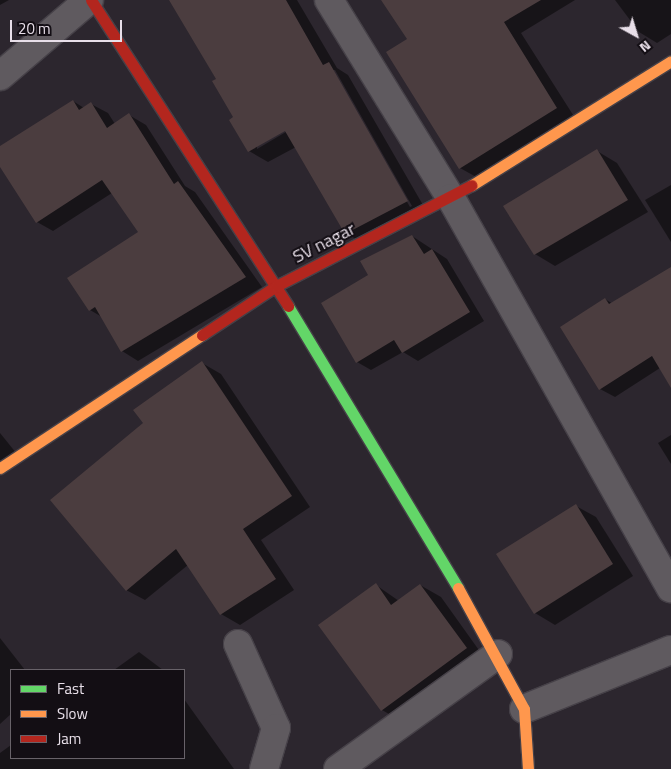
<!DOCTYPE html>
<html>
<head>
<meta charset="utf-8">
<style>
	body { margin:0 }
	#map { position:relative; width:671px; height:769px; overflow:hidden; background:#2c262e; font-family:"Titillium Web",sans-serif }
	div>[style] { position:absolute }
	[style*='--x'] { left:calc(var(--x)*1px); top:calc(var(--y)*1px); width:calc(var(--w)*1px); rotate:calc(var(--a)*1deg) }
	.shadow>* { inset:0; background:#0007 }
	.building>* { inset:0; background:#4b3d3f }
	.roads { filter:drop-shadow(1px 0 #464148) drop-shadow(-1px 0 #464148) drop-shadow(0 1px #464148) drop-shadow(0 -1px #464148) }
	.street>* { height:28px; margin:-14px; padding:0 14px; transform-origin:14px; border-radius:14px; background:#5f5a5f }
	.fast>* { height:11px; margin:-5.5px; padding:0 5.5px; transform-origin:5.5px; border-radius:5.5px; background:#63d668 }
	.slow>* { height:11px; margin:-5.5px; padding:0 5.5px; transform-origin:5.5px; border-radius:5.5px; background:#ff974d }
	.jam>* { height:11px; margin:-5.5px; padding:0 5.5px; transform-origin:5.5px; border-radius:5.5px; background:#b3261e }
	span { translate:-50% -50%; white-space:nowrap; text-align:center; line-height:1.15; -webkit-text-stroke:4px #130e14; paint-order:stroke }
	.street-label { font-size:18px; color:#e8dfe9 }
	.legend { position:absolute; left:10px; top:669px; width:175px; height:90px; box-sizing:border-box; background:#130e14; border:1px solid #686269; margin:0; padding:6px 9px; list-style:none; font-size:15px; color:#e8dfe9 }
	.legend li { display:flex; align-items:center; gap:10px; height:25px }
	.legend b { width:25px; border:1px solid #686269 }
	.north { position:absolute; left:611px; top:10px; width:50px; height:50px; -webkit-text-stroke:4px #130e14; paint-order:stroke; rotate:141deg; font-size:14px; font-weight:700; line-height:20px; text-align:center; color:#e8dfe9 }
	.north::after { content:''; display:block; margin:auto; width:18px; height:22px; background:#e8dfe9; clip-path:polygon(50% 0,100% 100%,50% 72%,0 100%) }
	.scale { position:absolute; left:10px; top:20px; width:112px; height:22px; box-sizing:border-box; border:2px solid #e8dfe9; border-top:0; padding-left:6px; font-size:15px; line-height:18px; white-space:nowrap; color:#e8dfe9; -webkit-text-stroke:4px #130e14; paint-order:stroke }
</style>
</head>
<body>
<div id="map">
	<div class="shadow">
		<i style="clip-path:polygon(0 0,9px 0,0 5px)"></i>
		<i style="clip-path:polygon(evenodd,171px 0,297px 0,337px 68px,348px 75px,427px 212px,365px 244px,345px 233px,296px 147px,268px 162px,249px 151px,217px 80px,171px 0,332px 70px,335px 70px,412px 206px,410px 207px,332px 70px,171px 0,290px 127px,291px 129px,257px 149px,257px 146px,290px 127px)"></i>
		<i style="clip-path:polygon(382px 0,575px 0,521px 33px,575px 118px,478px 178px,460px 168px,409px 39px)"></i>
		<i style="clip-path:polygon(615px 0,671px 0,671px 34px,657px 43px,639px 32px)"></i>
		<i style="clip-path:polygon(73px 101px,84px 108px,91px 104px,108px 113px,115px 124px,129px 115px,146px 125px,185px 186px,195px 192px,262px 287px,138px 361px,122px 351px,102px 317px,90px 310px,140px 233px,112px 193px,53px 231px,37px 222px,0 165px,0 148px)"></i>
		<i style="clip-path:polygon(597px 151px,617px 163px,648px 212px,555px 266px,535px 254px)"></i>
		<i style="clip-path:polygon(671px 185px,671px 242px,645px 200px)"></i>
		<i style="clip-path:polygon(412px 236px,447px 259px,484px 321px,418px 361px,403px 352px,371px 370px,357px 362px,370px 275px)"></i>
		<i style="clip-path:polygon(671px 268px,671px 386px,660px 368px,615px 397px,600px 389px,605px 299px,613px 304px)"></i>
		<i style="clip-path:polygon(202px 363px,221px 374px,310px 507px,261px 540px,294px 590px,240px 625px,221px 614px,188px 565px,145px 600px,126px 590px,144px 424px)"></i>
		<i style="clip-path:polygon(0 433px,17px 454px,0 467px)"></i>
		<i style="clip-path:polygon(671px 435px,671px 464px,658px 443px)"></i>
		<i style="clip-path:polygon(576px 506px,596px 517px,633px 576px,555px 625px,535px 613px)"></i>
		<i style="clip-path:polygon(376px 585px,399px 601px,420px 585px,441px 597px,486px 660px,403px 722px,382px 710px)"></i>
		<i style="clip-path:polygon(0 638px,25px 670px,11px 670px,11px 714px,0 724px)"></i>
		<i style="clip-path:polygon(139px 652px,163px 670px,114px 670px)"></i>
		<i style="clip-path:polygon(184px 699px,234px 769px,0 769px,0 753px,11px 745px,11px 758px,184px 758px)"></i>
	</div>
	<div class="building">
		<i style="clip-path:polygon(169px 0,286px 0,323px 65px,329px 62px,408px 201px,345px 234px,285px 131px,248px 152px,229px 120px,233px 117px,212px 81px,216px 79px)"></i>
		<i style="clip-path:polygon(381px 0,541px 0,504px 22px,557px 108px,459px 169px,386px 52px,407px 39px)"></i>
		<i style="clip-path:polygon(73px 100px,79px 110px,91px 102px,107px 128px,129px 113px,174px 184px,178px 181px,246px 277px,121px 352px,95px 307px,89px 311px,67px 278px,138px 232px,102px 180px,36px 223px,0 167px,0 146px)"></i>
		<i style="clip-path:polygon(597px 149px,628px 200px,534px 255px,503px 206px)"></i>
		<i style="clip-path:polygon(412px 235px,424px 254px,432px 249px,470px 312px,402px 353px,394px 340px,356px 363px,321px 303px,368px 275px,360px 261px)"></i>
		<i style="clip-path:polygon(671px 267px,671px 388px,652px 356px,599px 390px,560px 327px,605px 298px,609px 304px)"></i>
		<i style="clip-path:polygon(202px 361px,292px 496px,243px 529px,276px 579px,220px 615px,176px 549px,126px 591px,50px 500px,143px 423px,133px 410px)"></i>
		<i style="clip-path:polygon(576px 504px,613px 564px,534px 614px,496px 554px)"></i>
		<i style="clip-path:polygon(376px 583px,391px 605px,420px 584px,467px 648px,381px 711px,318px 625px)"></i>
	</div>
	<div class="roads">
		<div class="street">
			<i style="--x:329;--y:0;--w:233;--a:58.4"></i>
			<i style="--x:451;--y:198;--w:448;--a:60.6"></i>
			<i style="--x:0;--y:76;--w:117;--a:-40.5"></i>
			<i style="--x:238;--y:644;--w:92;--a:65.7"></i>
			<i style="--x:276;--y:728;--w:43;--a:106.3"></i>
			<i style="--x:524;--y:709;--w:158;--a:-21.9"></i>
			<i style="--x:338;--y:769;--w:197;--a:-35.7"></i>
		</div>
		<div class="fast">
			<i style="--x:288;--y:306;--w:329;--a:58.9"></i>
		</div>
		<div class="slow">
			<i style="--x:472;--y:185;--w:234;--a:-31.9"></i>
			<i style="--x:0;--y:468;--w:242;--a:-33.4"></i>
			<i style="--x:458;--y:588;--w:138;--a:61.4"></i>
			<i style="--x:524;--y:709;--w:60;--a:86.2"></i>
		</div>
		<div class="jam">
			<i style="--x:91;--y:0;--w:364;--a:57.2"></i>
			<i style="--x:202;--y:335;--w:89;--a:-33.5"></i>
			<i style="--x:276;--y:286;--w:220;--a:-27.3"></i>
		</div>
	</div>
	<div class="street-label">
		<span style="left:324px;top:243px;rotate:-27deg">SV nagar</span>
	</div>
	<ul class="legend">
	<li><b style="height:6px;background:#63d668"></b>Fast</li>
	<li><b style="height:6px;background:#ff974d"></b>Slow</li>
	<li><b style="height:6px;background:#b3261e"></b>Jam</li>
	</ul>
	<div class="north">N</div>
	<div class="scale">20 m</div>
</div>
</body>
</html>
